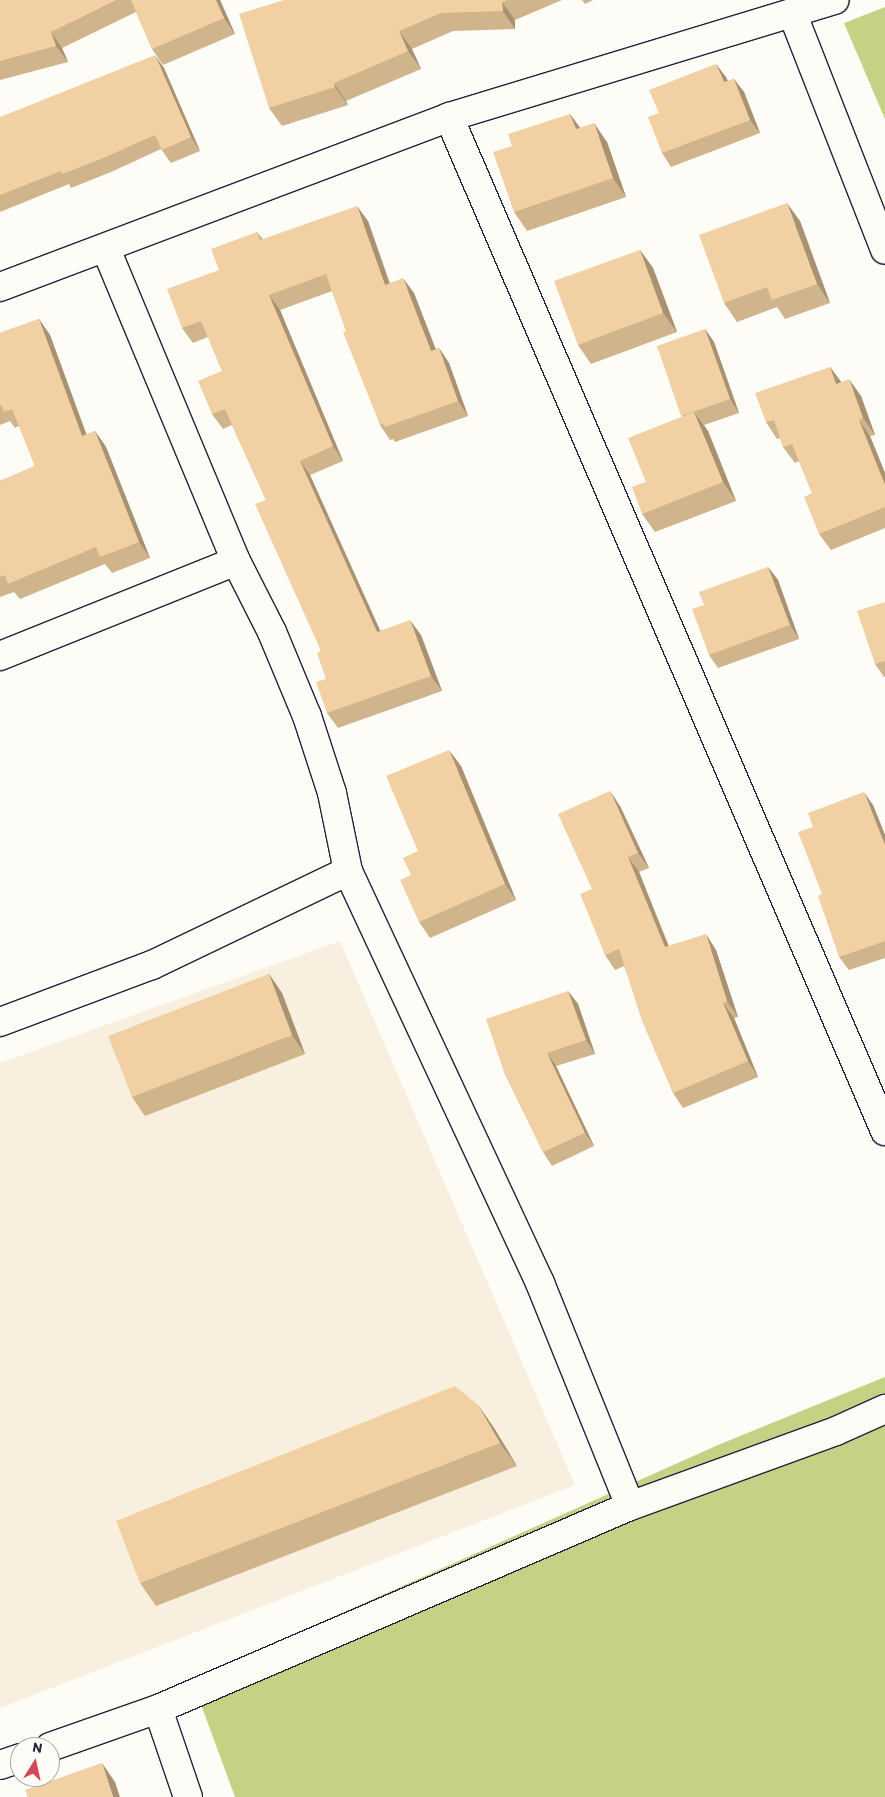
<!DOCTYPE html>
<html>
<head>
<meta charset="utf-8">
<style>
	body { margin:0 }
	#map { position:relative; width:885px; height:1797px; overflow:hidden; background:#fdfcf7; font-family:Itim,sans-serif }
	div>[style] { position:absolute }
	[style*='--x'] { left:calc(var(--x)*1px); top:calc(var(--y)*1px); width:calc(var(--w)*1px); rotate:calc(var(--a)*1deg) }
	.built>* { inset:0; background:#f9efde }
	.green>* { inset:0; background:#c4d285 }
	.roads { filter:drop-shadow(1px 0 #22223b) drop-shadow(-1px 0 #22223b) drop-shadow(0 1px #22223b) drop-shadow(0 -1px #22223b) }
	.minor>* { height:28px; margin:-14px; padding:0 14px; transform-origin:14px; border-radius:14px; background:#fdfcf7 }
	.wall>* { inset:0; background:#cfb48c }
	.shaded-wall>* { inset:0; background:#a99272 }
	.building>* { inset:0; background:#f1d1a3 }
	span { translate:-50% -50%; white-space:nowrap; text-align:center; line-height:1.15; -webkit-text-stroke:4px #fdfcf7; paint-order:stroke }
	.north { position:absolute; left:10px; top:1737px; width:50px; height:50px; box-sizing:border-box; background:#fdfcf7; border:1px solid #a5a5ac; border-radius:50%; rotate:10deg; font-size:14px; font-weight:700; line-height:20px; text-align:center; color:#22223b }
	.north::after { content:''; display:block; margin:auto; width:18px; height:22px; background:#d1495b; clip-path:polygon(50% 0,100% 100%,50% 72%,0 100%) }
</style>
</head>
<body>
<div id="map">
	<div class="built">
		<i style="clip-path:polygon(340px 941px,575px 1485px,0 1708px,0 1063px)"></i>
	</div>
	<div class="green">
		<i style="clip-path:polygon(885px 7px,885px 119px,844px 23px)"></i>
		<i style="clip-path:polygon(885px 1377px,885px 1797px,235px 1797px,192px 1680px,718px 1445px)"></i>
	</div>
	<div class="roads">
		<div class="minor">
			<i style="--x:793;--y:15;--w:252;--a:68.6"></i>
			<i style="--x:449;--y:117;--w:1104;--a:66.73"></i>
			<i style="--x:106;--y:249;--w:338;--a:67.4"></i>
			<i style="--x:236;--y:561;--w:80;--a:63.1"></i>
			<i style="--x:272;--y:632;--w:91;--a:67.4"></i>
			<i style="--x:307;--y:716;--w:81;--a:72"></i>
			<i style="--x:332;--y:793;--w:80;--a:78.4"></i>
			<i style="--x:348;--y:871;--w:455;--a:65"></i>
			<i style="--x:540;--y:1283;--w:240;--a:68"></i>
			<i style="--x:0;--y:287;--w:480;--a:-20.7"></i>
			<i style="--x:449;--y:117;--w:403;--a:-16.9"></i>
			<i style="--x:0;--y:656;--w:254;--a:-21.9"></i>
			<i style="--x:0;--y:1022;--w:162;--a:-20.6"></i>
			<i style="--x:152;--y:965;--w:217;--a:-25.6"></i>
			<i style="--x:158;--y:1709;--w:93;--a:71.2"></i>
			<i style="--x:50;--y:1747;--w:114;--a:-19.4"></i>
			<i style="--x:158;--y:1709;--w:514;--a:-23.27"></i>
			<i style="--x:630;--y:1506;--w:219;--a:-20"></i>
			<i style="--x:836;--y:1431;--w:54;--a:-24.2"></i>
			<i style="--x:0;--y:1765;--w:21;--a:-19"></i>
		</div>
	</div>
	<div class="wall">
		<i style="clip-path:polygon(0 0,220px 0,235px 34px,163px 65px,152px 49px,136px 12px,62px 48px,68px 62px,0 80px)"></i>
		<i style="clip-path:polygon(284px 0,562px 0,515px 20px,515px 29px,453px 31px,412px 49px,421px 69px,346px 101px,348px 105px,282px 126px,269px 108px)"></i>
		<i style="clip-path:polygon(582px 0,593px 0,585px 4px)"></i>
		<i style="clip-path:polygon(164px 68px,200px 151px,171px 163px,161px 149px,111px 172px,71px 188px,69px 184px,0 212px,0 117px)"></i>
		<i style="clip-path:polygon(726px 77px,728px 81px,734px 79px,744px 92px,760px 133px,671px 167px,662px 153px,659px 113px)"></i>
		<i style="clip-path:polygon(570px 114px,580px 128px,607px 142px,626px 197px,527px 231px,514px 212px,512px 146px)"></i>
		<i style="clip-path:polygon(368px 221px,390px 283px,414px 293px,435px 349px,439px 348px,449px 363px,468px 416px,395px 442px,393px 439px,390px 440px,380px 425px,332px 291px,280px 310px,343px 461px,310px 475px,380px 630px,421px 635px,442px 691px,338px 728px,327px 713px,326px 679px,321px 651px,266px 500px,232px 425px,223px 429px,212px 414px,222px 371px,208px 337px,193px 343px,182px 328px,219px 270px,257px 232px,263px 239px)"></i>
		<i style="clip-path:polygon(800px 221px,830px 303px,785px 319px,777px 307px,737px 322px,724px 303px)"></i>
		<i style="clip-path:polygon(640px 250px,653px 268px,677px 332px,591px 364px,578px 345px)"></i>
		<i style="clip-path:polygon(39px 319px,50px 335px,86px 435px,95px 431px,106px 447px,150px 558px,112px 573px,105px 564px,20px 599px,14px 592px,0 597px,0 481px,35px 466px,19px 426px,15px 428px,10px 421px,0 425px,0 333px)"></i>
		<i style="clip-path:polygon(705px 329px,714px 342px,739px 413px,704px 425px,708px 431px,736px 501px,655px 532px,642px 514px,682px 417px)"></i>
		<i style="clip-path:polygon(830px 367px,841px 382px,861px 396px,875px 435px,870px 436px,885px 473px,885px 528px,831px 550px,819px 534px,812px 493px,799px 461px,795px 463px,783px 447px,780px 438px,777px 439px,766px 422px)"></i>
		<i style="clip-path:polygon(768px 567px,778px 580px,799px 639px,718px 668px,709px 655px,704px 605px)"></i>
		<i style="clip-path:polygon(885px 602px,885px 677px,884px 677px,875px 664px)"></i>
		<i style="clip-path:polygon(461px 766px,516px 900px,430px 938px,419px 922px,411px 875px,418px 851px)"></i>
		<i style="clip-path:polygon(873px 805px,885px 835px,885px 958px,849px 970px,839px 957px,822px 894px)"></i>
		<i style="clip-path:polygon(620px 806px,649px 868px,639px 872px,669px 946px,716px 950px,738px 1017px,734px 1018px,758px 1077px,683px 1108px,673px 1093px,624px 966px,615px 970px,605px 955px)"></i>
		<i style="clip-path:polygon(269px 974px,282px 993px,305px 1054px,145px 1116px,132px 1097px)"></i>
		<i style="clip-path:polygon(568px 991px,578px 1004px,595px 1054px,556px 1066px,594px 1146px,552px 1166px,543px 1152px,504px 1072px)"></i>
		<i style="clip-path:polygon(478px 1405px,494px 1428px,517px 1466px,156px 1606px,140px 1583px)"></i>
	</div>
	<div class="shaded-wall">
		<i style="clip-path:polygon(216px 0,220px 0,235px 34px,224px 18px)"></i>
		<i style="clip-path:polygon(502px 2px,515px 20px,515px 29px,503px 11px)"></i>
		<i style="clip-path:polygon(399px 31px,412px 49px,421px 69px,408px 51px)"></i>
		<i style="clip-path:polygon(51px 32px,62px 48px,68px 62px,56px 46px)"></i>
		<i style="clip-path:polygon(155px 55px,164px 68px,200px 151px,191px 137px)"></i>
		<i style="clip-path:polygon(716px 64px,726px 77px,734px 96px,724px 82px)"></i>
		<i style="clip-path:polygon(734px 79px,744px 92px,760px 133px,750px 120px)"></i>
		<i style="clip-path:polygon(334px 83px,346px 101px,348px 105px,335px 87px)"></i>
		<i style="clip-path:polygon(570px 114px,584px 133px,576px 129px)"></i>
		<i style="clip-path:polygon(594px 123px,607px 142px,626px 197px,613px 178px)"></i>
		<i style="clip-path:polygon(787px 203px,800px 221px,830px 303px,817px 284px)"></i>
		<i style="clip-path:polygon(357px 206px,368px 221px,395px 300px,385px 285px)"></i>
		<i style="clip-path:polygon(640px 250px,653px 268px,677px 332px,663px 313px)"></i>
		<i style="clip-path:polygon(403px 278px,414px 293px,442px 365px,431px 351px)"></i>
		<i style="clip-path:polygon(269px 295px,280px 310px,343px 461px,333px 446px)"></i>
		<i style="clip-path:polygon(39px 319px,50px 335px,93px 452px,82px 436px)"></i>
		<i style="clip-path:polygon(705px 329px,714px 342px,739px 413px,730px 399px)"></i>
		<i style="clip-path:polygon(439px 348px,449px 363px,468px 416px,458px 401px)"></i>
		<i style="clip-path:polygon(830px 367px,842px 383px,836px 384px)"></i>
		<i style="clip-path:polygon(849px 379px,861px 396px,875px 435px,863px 418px)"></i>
		<i style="clip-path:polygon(694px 412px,708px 431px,736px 501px,723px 482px)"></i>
		<i style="clip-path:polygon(859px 420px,870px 436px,885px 473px,885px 485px)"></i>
		<i style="clip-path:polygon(95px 431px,106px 447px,150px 558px,139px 542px)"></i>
		<i style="clip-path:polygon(300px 461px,310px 475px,387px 646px,377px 632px)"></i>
		<i style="clip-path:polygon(768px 567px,778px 580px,799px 639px,790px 625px)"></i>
		<i style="clip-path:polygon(410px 620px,421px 635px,442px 691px,431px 676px)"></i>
		<i style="clip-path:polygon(449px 750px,461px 766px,516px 900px,505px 884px)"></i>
		<i style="clip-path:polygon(610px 791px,620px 806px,649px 868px,638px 853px)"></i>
		<i style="clip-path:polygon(864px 792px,873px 805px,885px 835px,885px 845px)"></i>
		<i style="clip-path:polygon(628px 857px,639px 872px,675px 963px,665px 947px)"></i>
		<i style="clip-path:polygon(706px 934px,716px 950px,738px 1017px,727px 1001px)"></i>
		<i style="clip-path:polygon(269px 974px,282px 993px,305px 1054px,292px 1035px)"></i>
		<i style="clip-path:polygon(568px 991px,578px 1004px,595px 1054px,586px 1040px)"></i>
		<i style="clip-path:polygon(723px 1003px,734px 1018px,758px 1077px,748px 1061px)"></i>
		<i style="clip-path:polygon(547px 1053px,556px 1066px,594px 1146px,585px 1133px)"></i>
		<i style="clip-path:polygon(478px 1405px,494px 1428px,517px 1466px,500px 1443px)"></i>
		<i style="clip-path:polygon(102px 1763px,115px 1782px,120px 1797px,113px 1797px)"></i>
	</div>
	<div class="building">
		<i style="clip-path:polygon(0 0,116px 0,51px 32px,56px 46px,0 61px)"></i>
		<i style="clip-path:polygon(131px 0,216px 0,224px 18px,152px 49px)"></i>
		<i style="clip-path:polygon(284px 0,508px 0,502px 2px,503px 11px,441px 13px,399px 31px,408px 51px,334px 83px,335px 87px,269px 108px,239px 14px)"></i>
		<i style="clip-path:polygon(155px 55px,191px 137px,162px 150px,155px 135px,101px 159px,62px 174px,61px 171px,0 195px,0 117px)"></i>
		<i style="clip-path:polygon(716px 64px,724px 82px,734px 79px,750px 120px,662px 153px,648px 117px,659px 113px,649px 90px)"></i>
		<i style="clip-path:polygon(570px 114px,576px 129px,594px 123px,613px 178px,514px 212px,493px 152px,512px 146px,508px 134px)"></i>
		<i style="clip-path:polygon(787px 203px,817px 284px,772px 300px,767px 287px,724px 303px,699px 235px)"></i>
		<i style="clip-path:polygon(357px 206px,385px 285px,403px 278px,431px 351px,439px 348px,458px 401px,385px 427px,383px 424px,380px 425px,343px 332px,346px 331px,326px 274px,269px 295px,333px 446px,300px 461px,377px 632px,410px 620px,431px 676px,327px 713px,316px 682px,326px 679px,317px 653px,321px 651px,255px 504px,266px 500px,225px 409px,212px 414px,198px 381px,222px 371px,201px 321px,182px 328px,167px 289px,219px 270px,211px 249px,257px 232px,260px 240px)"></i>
		<i style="clip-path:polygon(640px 250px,663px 313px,578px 345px,554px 281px)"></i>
		<i style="clip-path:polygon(39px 319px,82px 436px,95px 431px,139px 542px,100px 557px,96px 547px,8px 584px,5px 575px,0 577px,0 481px,35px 466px,12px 409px,4px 412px,1px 405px,0 405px,0 333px)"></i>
		<i style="clip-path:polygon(705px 329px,730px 399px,681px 416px,657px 346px)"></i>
		<i style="clip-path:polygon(830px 367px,836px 384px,849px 379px,863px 418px,859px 420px,885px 485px,885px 507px,819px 534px,804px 497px,812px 493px,792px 444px,783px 447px,774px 420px,766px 422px,755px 393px)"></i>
		<i style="clip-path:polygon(694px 412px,723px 482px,642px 514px,632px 487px,646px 482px,628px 438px)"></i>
		<i style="clip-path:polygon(768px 567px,790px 625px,709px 655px,692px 609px,704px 605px,699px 592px)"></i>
		<i style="clip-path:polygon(885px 602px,885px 661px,875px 664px,857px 611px)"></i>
		<i style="clip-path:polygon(449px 750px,505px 884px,419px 922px,400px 880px,411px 875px,403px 858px,418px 851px,386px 776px)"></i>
		<i style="clip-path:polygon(610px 791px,638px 853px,628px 857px,665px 947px,706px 934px,727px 1001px,723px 1003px,748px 1061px,673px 1093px,642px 1021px,619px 949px,605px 955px,580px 894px,592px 889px,558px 814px)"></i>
		<i style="clip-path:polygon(864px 792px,885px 845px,885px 941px,839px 957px,818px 896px,822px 894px,798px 832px,813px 827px,808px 813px)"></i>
		<i style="clip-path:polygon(269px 974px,292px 1035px,132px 1097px,108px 1036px)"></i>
		<i style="clip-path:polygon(568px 991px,586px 1040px,547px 1053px,585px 1133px,543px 1152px,504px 1072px,486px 1019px)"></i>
		<i style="clip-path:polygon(455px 1386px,478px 1405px,500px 1443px,140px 1583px,116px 1521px)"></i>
		<i style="clip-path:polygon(102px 1763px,113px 1797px,28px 1797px,25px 1790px)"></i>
	</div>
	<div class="north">N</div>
</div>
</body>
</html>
